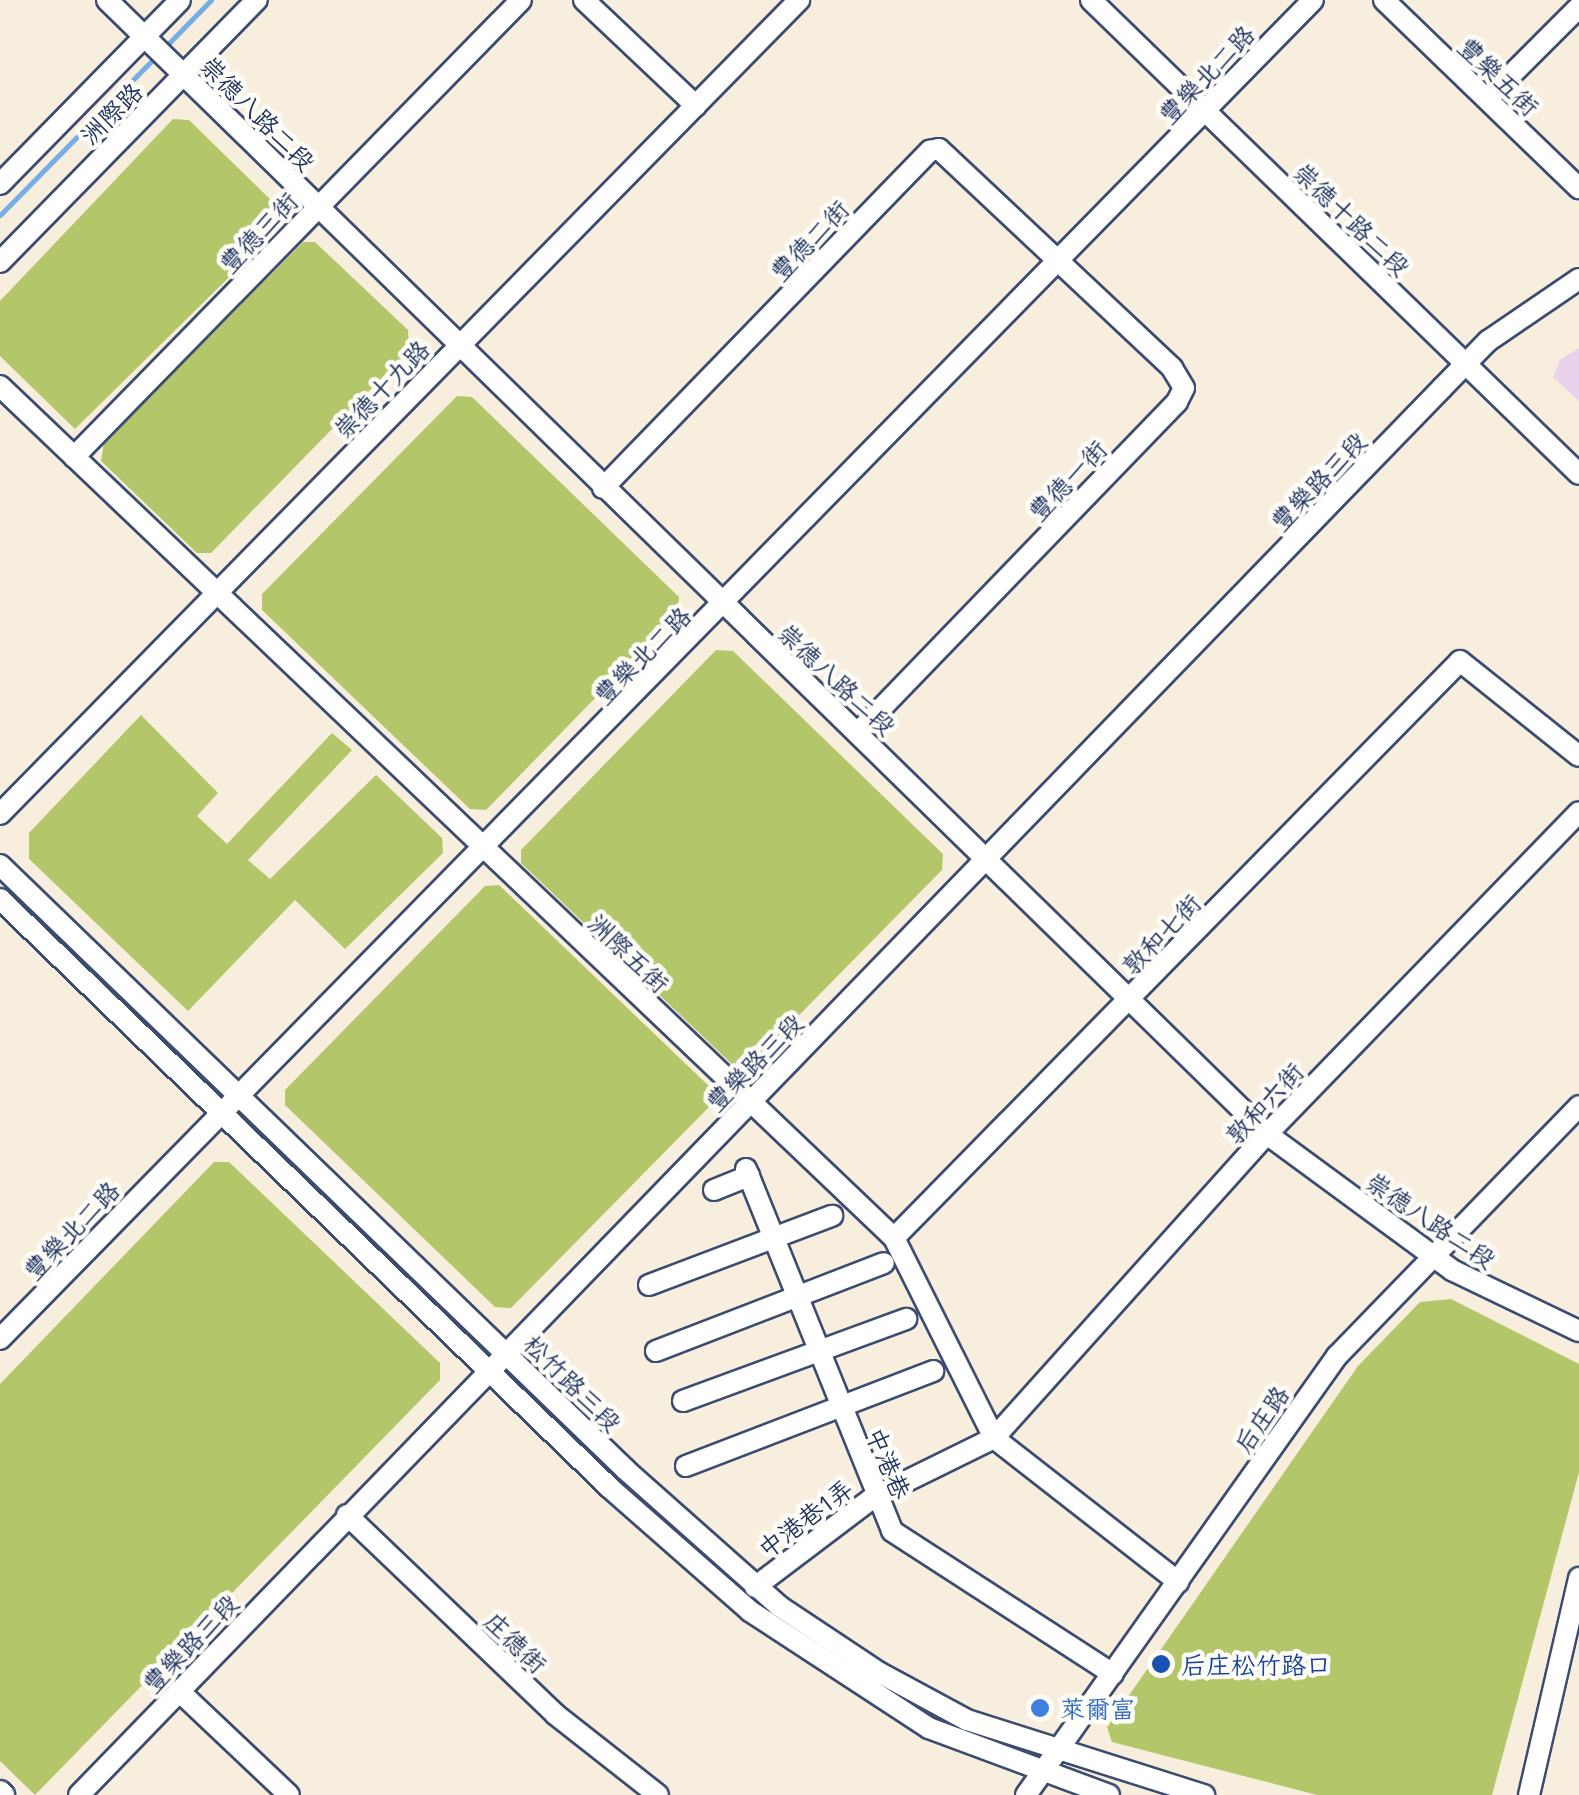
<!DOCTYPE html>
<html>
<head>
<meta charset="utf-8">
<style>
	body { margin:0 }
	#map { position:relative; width:1579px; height:1795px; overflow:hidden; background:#f8eedd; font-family:Mali,"LXGW WenKai TC",sans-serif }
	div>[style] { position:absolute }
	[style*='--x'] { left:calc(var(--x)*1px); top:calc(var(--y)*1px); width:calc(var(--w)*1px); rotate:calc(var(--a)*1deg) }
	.built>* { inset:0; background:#e9d2ee }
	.green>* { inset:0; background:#b3c66a }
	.stream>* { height:5px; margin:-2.5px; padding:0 2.5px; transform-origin:2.5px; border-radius:2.5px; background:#77ade5 }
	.roads { filter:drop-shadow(2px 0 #3c4c71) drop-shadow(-2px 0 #3c4c71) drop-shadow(0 2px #3c4c71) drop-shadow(0 -2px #3c4c71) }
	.minor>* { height:20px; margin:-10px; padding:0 10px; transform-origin:10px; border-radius:10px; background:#fff }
	.dots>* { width:28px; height:28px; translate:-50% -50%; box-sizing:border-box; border:5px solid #fdfcf7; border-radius:50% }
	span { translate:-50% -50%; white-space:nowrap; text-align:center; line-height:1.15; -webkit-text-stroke:9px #fdfcf7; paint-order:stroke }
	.street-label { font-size:25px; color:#1b2f5e }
	.transit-label { font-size:25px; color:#164399 }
	.left { translate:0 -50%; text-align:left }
	.shop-label { font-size:25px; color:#366cbe }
</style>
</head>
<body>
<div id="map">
	<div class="built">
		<i style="clip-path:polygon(1579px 348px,1579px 401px,1553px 377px,1560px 360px)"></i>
	</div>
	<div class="green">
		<i style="clip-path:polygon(173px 119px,189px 120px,282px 211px,283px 224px,75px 429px,0 356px,0 301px)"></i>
		<i style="clip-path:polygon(303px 242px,315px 242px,408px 330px,409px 350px,211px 553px,197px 553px,101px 461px,104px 443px)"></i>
		<i style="clip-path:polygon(457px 396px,472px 397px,679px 597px,678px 613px,486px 810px,470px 809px,262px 610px,262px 594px)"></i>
		<i style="clip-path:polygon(716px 650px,733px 651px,943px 854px,942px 870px,748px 1067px,735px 1067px,521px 863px,521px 850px)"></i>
		<i style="clip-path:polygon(141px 715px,218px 793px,197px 816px,227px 844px,332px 733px,352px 750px,248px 860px,270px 879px,376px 775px,442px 838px,443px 853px,345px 949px,295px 900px,188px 1011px,29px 859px,29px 833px)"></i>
		<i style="clip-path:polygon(499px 885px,713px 1090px,713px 1103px,511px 1308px,495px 1307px,285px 1105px,285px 1090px,485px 886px)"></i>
		<i style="clip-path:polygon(214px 1162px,229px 1162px,440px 1363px,440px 1380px,35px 1795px,0 1761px,0 1384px)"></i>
		<i style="clip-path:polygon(1451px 1299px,1579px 1364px,1579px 1472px,1492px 1795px,1317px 1795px,1112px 1742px,1107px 1727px,1358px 1366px,1420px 1302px)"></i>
	</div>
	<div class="stream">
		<i style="--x:164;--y:48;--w:67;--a:-45.6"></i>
		<i style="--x:0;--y:215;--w:223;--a:-45.5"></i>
	</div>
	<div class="roads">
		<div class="minor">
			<i style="--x:107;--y:0;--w:1622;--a:44.35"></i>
			<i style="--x:1267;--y:1134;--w:230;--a:36.3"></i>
			<i style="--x:1452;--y:1270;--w:141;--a:25.7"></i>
			<i style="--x:584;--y:0;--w:154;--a:43.4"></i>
			<i style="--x:1091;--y:0;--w:680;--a:44.17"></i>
			<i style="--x:1384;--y:0;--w:271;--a:44"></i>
			<i style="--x:1487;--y:99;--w:130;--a:-45"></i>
			<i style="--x:0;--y:184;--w:257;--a:-45.6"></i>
			<i style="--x:0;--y:262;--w:367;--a:-45.6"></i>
			<i style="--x:0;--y:386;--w:1235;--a:43.62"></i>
			<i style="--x:894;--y:1238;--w:224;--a:63.4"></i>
			<i style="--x:994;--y:1438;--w:234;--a:38"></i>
			<i style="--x:74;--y:457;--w:639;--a:-45.63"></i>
			<i style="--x:603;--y:488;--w:470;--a:-45.9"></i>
			<i style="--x:930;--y:151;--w:9;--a:-13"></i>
			<i style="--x:939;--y:149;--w:320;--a:43.2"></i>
			<i style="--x:1172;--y:368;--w:23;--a:59"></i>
			<i style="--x:1184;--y:388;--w:16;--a:117"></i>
			<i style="--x:1177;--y:402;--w:460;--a:134"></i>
			<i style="--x:0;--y:814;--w:1141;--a:-45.53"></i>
			<i style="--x:0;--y:865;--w:871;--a:44.02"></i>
			<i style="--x:626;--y:1470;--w:205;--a:41.6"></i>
			<i style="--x:779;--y:1606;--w:121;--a:33.6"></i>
			<i style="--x:880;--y:1673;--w:99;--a:28.4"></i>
			<i style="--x:967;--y:1720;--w:249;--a:17.6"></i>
			<i style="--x:0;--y:899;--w:847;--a:43.99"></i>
			<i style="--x:609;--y:1487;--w:188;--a:41.3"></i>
			<i style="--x:750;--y:1611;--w:214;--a:33.2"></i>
			<i style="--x:929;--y:1728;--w:192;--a:20.4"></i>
			<i style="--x:746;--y:1169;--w:390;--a:68"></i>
			<i style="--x:892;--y:1531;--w:263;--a:32.9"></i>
			<i style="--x:714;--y:1190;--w:38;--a:-22"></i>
			<i style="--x:894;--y:1238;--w:808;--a:-45.55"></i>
			<i style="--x:1460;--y:661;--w:152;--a:38.6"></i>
			<i style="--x:649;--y:1285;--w:196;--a:-20.7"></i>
			<i style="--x:0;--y:1339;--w:1875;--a:-45.56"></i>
			<i style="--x:656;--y:1351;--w:244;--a:-21.1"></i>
			<i style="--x:683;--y:1401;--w:238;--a:-20.2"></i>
			<i style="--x:686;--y:1466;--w:265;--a:-21"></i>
			<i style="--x:347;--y:1515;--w:288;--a:43.7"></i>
			<i style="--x:555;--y:1714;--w:131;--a:38.2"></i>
			<i style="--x:755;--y:1587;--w:149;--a:-37.1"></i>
			<i style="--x:874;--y:1497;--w:134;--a:-26.2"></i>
			<i style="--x:994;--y:1438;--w:409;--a:-48.1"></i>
			<i style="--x:1267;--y:1134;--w:448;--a:-45.9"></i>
			<i style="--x:179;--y:1691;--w:151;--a:43.4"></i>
			<i style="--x:0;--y:1791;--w:6;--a:45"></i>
			<i style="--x:79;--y:1795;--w:1959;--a:-45.91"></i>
			<i style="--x:1442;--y:388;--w:66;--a:-45.6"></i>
			<i style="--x:1488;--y:341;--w:110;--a:-34.3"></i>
			<i style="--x:1026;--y:1795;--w:538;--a:-54.69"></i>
			<i style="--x:1337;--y:1356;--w:348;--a:-45.9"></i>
			<i style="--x:1529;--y:1795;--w:223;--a:-77"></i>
		</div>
	</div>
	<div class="dots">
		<i style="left:1161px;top:1664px;background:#1a4fb4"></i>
		<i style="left:1040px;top:1708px;background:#3f7fe0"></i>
	</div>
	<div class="street-label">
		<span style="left:1206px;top:74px;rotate:-46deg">豐樂北二路</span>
		<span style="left:1499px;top:76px;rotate:44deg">豐樂五街</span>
		<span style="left:111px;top:113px;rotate:-45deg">洲際路</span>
		<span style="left:258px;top:113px;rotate:45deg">崇德八路二段</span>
		<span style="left:1352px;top:219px;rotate:44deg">崇德十路二段</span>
		<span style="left:258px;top:232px;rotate:-46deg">豐德三街</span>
		<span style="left:809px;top:240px;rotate:-46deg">豐德二街</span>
		<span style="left:381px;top:389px;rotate:-46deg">崇德十九路</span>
		<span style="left:1067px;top:480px;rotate:-46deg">豐德一街</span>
		<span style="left:1318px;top:481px;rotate:-46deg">豐樂路三段</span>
		<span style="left:642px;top:655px;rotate:-45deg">豐樂北二路</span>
		<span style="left:837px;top:679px;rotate:43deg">崇德八路二段</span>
		<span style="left:1161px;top:934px;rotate:-46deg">敦和七街</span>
		<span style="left:629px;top:953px;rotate:44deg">洲際五街</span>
		<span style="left:754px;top:1062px;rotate:-45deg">豐樂路三段</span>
		<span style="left:1264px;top:1103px;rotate:-47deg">敦和六街</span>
		<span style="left:1431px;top:1220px;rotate:34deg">崇德八路二段</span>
		<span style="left:71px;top:1230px;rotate:-46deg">豐樂北二路</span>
		<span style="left:573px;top:1383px;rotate:45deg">松竹路三段</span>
		<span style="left:1261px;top:1419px;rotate:-55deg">后庄路</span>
		<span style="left:889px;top:1463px;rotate:67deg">中港巷</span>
		<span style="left:805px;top:1518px;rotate:-37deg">中港巷1弄</span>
		<span style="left:516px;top:1642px;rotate:44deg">庄德街</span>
		<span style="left:190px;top:1643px;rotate:-46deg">豐樂路三段</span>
	</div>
	<div class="transit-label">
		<span class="left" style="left:1181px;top:1664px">后庄松竹路口</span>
	</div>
	<div class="shop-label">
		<span class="left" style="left:1060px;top:1708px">萊爾富</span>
	</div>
</div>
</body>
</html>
